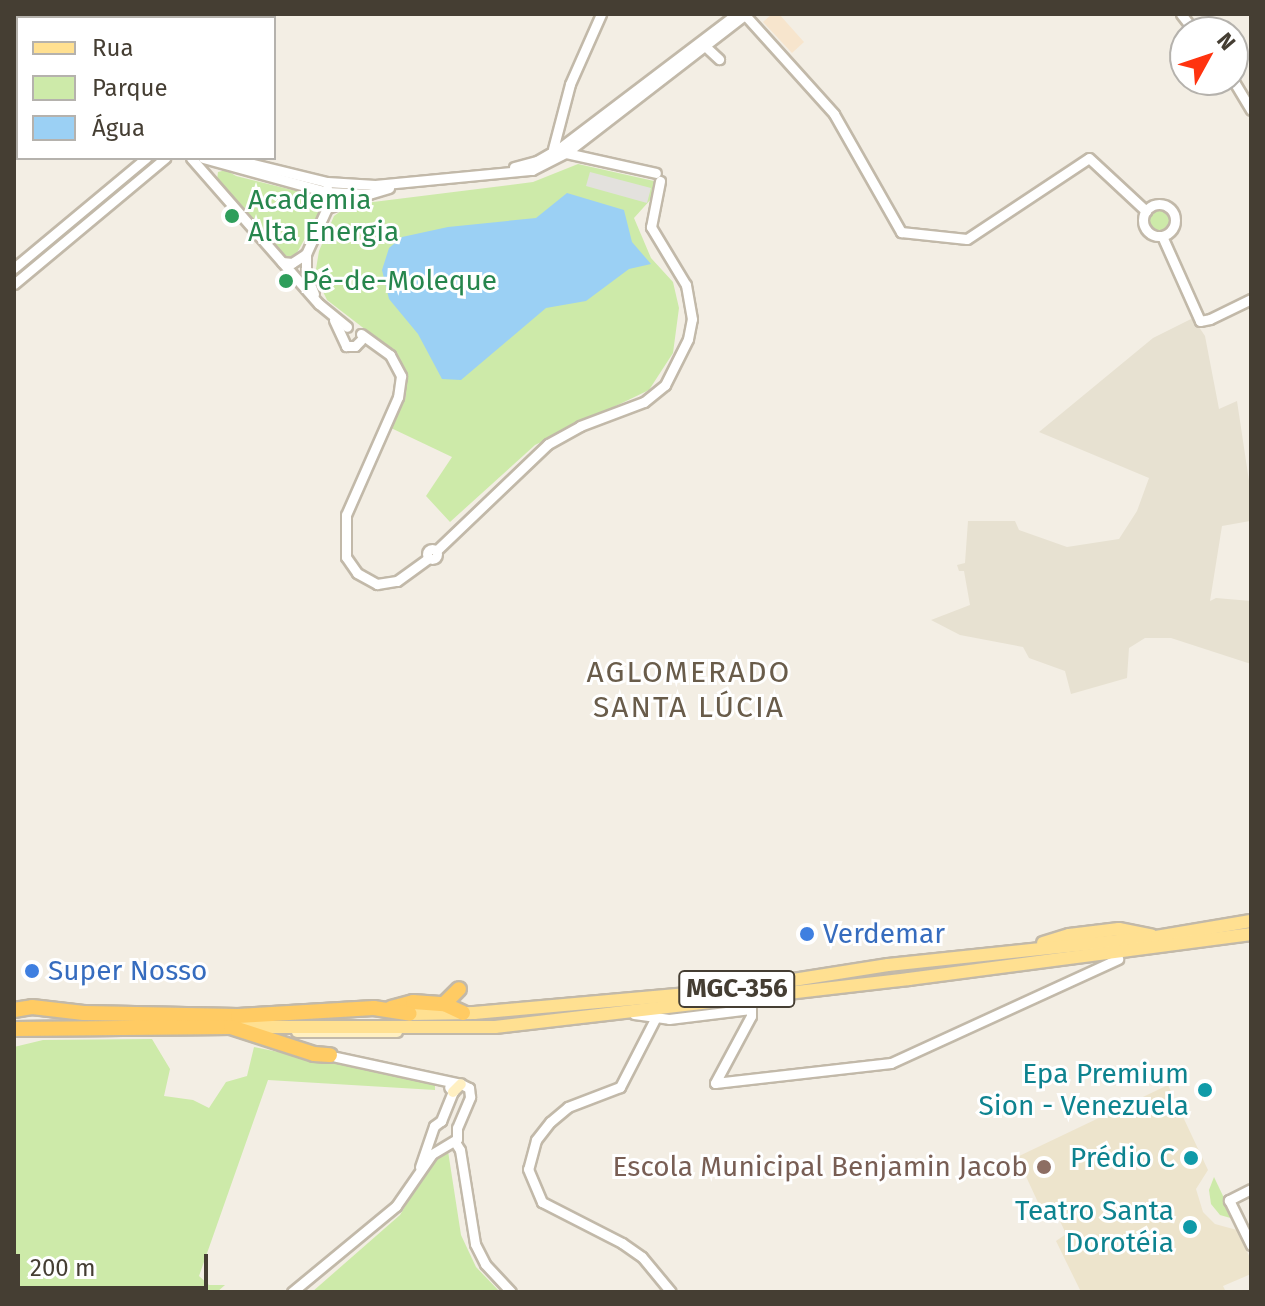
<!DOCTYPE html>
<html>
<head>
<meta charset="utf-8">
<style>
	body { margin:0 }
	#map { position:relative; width:1265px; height:1306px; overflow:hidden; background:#f3eee4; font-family:"Fira Sans",sans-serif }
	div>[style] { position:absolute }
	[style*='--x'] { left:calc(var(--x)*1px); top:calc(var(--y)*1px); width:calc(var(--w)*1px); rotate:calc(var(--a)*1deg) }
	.residential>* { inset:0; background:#e7e1d1 }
	.commercial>* { inset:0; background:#f7e5cd }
	.education>* { inset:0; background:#ede4cc }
	.green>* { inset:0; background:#cdeaa9 }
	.round { border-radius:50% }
	.parking>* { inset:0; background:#e3e1dd }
	.water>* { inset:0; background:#9bd0f4 }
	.roads { filter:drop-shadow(2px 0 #c2b9a9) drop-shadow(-2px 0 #c2b9a9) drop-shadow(0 2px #c2b9a9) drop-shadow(0 -2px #c2b9a9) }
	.tertiary>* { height:9px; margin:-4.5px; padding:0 4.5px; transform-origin:4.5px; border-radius:4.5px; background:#fff }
	.tertiary>.ring { margin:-4.5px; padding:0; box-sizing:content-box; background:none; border:9px solid #fff; border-radius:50% }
	.secondary>* { height:10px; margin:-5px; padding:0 5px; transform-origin:5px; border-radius:5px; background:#fff0c2 }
	.primary>* { height:12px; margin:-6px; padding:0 6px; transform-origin:6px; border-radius:6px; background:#ffe091 }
	.motorway>* { height:14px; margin:-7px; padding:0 7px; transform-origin:7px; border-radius:7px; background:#ffcb63 }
	.dots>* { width:22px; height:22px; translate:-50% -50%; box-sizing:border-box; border:4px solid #fff; border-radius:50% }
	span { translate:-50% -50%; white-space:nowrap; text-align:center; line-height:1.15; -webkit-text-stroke:6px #fff; paint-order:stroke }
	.shield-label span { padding:2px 6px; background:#fff; border:2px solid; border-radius:6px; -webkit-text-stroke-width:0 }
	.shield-label { font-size:26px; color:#453e33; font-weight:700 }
	.leisure-label { font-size:28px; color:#27864d }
	.left { translate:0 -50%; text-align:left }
	.shop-label { font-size:28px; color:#366cbe }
	.culture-label { font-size:28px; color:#0d838f }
	.right { translate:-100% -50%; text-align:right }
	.education-label { font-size:28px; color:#785e54 }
	.neighbourhood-label { font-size:30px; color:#695c4a; letter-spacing:2px }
	.frame { position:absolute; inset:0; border:16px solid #453e33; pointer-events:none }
	.legend { position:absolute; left:16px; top:16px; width:260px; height:144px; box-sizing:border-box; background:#fff; border:2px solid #b5b2ad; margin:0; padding:10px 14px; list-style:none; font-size:24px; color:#453e33 }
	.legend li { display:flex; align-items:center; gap:16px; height:40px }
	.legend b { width:40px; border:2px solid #b5b2ad }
	.north { position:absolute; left:1169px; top:16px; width:80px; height:80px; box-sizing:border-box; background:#fff; border:2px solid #b5b2ad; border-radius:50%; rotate:50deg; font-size:22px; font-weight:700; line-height:32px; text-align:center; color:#453e33 }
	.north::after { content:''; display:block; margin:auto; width:28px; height:36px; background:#ff330f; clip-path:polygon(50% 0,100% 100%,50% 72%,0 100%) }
	.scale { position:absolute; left:16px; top:1254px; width:192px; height:36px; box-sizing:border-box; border:4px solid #453e33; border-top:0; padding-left:10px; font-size:24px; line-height:28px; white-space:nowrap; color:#453e33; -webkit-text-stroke:6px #fff; paint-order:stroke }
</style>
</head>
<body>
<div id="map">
	<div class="residential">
		<i style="clip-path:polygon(1193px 318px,1205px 336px,1219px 409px,1237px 401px,1249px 481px,1250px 521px,1222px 526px,1210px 601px,1216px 598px,1251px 601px,1251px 664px,1171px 638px,1145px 638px,1129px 648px,1127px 678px,1071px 694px,1065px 671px,1029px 658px,1023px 647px,960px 635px,931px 620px,970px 605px,964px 571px,959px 571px,957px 565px,965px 563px,968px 521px,1015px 521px,1019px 530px,1067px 547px,1119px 539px,1137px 511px,1149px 478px,1039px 432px,1153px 338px)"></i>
	</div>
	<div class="commercial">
		<i style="clip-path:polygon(772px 14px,779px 14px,804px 42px,792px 53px,763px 22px)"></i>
	</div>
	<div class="education">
		<i style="clip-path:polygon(14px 14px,53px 14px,56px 18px,18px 18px,18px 54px,14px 50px)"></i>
		<i style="clip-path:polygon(1168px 1085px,1208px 1170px,1196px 1189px,1203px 1212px,1215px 1224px,1237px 1230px,1251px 1260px,1251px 1274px,1223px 1286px,1226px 1292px,1081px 1292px,1056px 1241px,1066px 1234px,1054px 1208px,1042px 1211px,1017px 1157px)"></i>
	</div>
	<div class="green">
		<i style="clip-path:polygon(578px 164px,654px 181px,652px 198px,634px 218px,651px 258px,673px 282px,679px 308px,673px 353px,649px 390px,535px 445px,450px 522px,426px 496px,452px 457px,391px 428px,406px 396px,404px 374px,392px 350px,327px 300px,315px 275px,319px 251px,334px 216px,349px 205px,533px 182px)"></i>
		<i style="clip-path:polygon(226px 170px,236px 176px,321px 197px,322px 208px,294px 258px,280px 256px,280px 251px,217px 180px,218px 172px)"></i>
		<i class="round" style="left:1144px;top:205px;width:30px;height:30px"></i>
		<i style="clip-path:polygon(152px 1039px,170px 1069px,164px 1096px,193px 1100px,209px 1108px,226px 1082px,247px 1076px,254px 1047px,435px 1084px,435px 1090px,268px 1080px,199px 1276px,209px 1285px,225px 1285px,217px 1292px,14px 1292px,14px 1047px,43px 1040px)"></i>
		<i style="clip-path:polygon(448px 1151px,461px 1235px,476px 1267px,500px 1292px,312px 1292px,400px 1215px,436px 1154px)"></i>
		<i style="clip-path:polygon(1214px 1177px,1234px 1219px,1220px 1215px,1211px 1204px,1209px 1190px)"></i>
	</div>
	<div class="parking">
		<i style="clip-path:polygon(590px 172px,651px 188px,647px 203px,586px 186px)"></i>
	</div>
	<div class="water">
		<i style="clip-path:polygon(567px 193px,624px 210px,632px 242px,651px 264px,629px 269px,586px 301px,546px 308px,461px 380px,442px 379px,418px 334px,389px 299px,382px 270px,389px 248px,402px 237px,448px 227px,536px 218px)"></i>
	</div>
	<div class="roads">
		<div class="tertiary">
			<i style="--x:69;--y:14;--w:5;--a:53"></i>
			<i style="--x:85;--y:14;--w:5;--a:53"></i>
			<i style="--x:1181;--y:14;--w:23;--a:52"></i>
			<i style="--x:745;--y:15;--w:133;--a:48"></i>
			<i style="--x:834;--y:114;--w:136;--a:60.4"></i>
			<i style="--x:901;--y:232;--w:66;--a:6.1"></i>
			<i style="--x:967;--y:239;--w:146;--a:-33.6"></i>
			<i style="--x:1089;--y:158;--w:78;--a:42.9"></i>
			<i style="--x:706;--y:47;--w:18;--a:43"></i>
			<i style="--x:1233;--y:80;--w:35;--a:59"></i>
			<i style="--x:14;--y:103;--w:6;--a:-45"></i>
			<i style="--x:14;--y:118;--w:6;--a:-45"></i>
			<i style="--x:553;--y:149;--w:67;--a:-75.3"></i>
			<i style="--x:570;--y:84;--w:77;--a:-66.1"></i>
			<i style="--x:566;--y:153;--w:92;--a:12.5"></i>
			<i style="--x:191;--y:158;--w:194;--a:48.8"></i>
			<i style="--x:319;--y:304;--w:36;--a:39"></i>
			<i style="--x:203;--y:158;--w:129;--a:15.3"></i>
			<i style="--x:327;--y:192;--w:42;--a:2.7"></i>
			<i style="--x:369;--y:194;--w:21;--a:-17"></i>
			<i style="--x:229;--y:158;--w:101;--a:13.8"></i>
			<i style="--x:327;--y:182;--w:48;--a:3.6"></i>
			<i style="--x:375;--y:185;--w:158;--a:-5.5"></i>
			<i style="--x:532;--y:170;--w:38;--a:-27"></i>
			<i style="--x:566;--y:153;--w:227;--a:-37.7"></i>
			<i style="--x:514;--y:167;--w:24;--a:-15"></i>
			<i style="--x:537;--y:161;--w:28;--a:-30"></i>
			<i style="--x:561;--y:147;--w:220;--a:-37.2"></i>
			<i class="ring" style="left:1143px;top:204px;width:23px;height:23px"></i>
			<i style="--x:327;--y:208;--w:37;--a:-19"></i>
			<i style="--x:1162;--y:236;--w:93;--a:65.9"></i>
			<i style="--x:1200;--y:321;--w:10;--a:-11"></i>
			<i style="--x:1210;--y:319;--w:46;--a:-26"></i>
			<i style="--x:282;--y:262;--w:10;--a:6"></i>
			<i style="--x:292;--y:263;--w:17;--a:-33"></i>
			<i style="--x:14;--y:268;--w:172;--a:-39.8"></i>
			<i style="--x:14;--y:284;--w:197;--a:-39.8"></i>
			<i style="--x:314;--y:294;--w:22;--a:-112"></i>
			<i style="--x:306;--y:274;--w:20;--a:-90"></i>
			<i style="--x:306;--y:254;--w:51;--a:-65.5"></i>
			<i style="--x:327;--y:208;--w:20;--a:-90"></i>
			<i style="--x:334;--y:320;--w:29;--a:65"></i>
			<i style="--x:346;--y:346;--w:9;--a:0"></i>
			<i style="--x:355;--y:346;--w:8;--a:-45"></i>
			<i style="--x:361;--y:334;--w:36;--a:36"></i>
			<i style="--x:390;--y:355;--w:24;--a:62"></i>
			<i style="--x:401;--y:376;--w:21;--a:98"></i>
			<i style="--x:398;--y:397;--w:129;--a:113.8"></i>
			<i style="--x:346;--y:515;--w:42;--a:90"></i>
			<i style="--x:346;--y:557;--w:19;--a:55"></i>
			<i style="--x:357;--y:573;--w:23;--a:29"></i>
			<i style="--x:377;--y:584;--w:20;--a:-9"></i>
			<i style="--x:397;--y:581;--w:39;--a:-36"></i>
			<i class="ring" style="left:427px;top:549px;width:1px;height:1px"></i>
			<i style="--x:436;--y:551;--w:155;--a:-43.7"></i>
			<i style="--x:548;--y:444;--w:37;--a:-29"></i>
			<i style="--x:580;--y:426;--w:68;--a:-20.6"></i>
			<i style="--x:644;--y:402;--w:27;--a:-39"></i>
			<i style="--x:665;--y:385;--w:51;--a:-63.4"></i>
			<i style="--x:688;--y:339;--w:20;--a:-79"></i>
			<i style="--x:692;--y:319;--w:35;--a:-100"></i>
			<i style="--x:686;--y:285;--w:68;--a:-121.1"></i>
			<i style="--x:651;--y:227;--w:47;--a:-78.9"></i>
			<i style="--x:634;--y:1014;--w:35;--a:8"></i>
			<i style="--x:669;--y:1019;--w:82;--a:-7"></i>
			<i style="--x:656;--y:1017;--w:79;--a:117.2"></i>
			<i style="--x:620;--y:1087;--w:56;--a:159"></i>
			<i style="--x:568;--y:1107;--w:23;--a:140"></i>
			<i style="--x:550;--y:1122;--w:23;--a:128"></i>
			<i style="--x:536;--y:1140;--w:30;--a:105"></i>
			<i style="--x:528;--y:1169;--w:36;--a:67"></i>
			<i style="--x:542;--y:1202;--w:90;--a:27.1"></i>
			<i style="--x:622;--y:1243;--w:24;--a:35"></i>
			<i style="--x:642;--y:1257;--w:45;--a:50.4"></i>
			<i style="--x:715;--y:1083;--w:177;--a:-6.5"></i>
			<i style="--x:891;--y:1063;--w:250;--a:-24.6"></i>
			<i style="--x:715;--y:1083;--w:76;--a:-61.8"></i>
			<i style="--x:751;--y:1016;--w:11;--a:-90"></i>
			<i style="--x:455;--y:1142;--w:9;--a:58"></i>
			<i style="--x:460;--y:1150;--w:95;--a:80.9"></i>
			<i style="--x:475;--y:1244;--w:22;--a:63"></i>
			<i style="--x:485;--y:1264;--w:38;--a:47"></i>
			<i style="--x:420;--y:1167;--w:43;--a:-71.1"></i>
			<i style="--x:434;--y:1126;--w:9;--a:-36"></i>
			<i style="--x:441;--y:1121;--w:31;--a:-68"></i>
			<i style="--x:453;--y:1092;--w:6;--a:-129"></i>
			<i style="--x:1251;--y:1189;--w:25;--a:153"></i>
			<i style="--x:1229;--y:1200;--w:50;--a:63.9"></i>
			<i style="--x:292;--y:1292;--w:135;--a:-39.6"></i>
			<i style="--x:396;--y:1206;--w:63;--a:-55.3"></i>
			<i style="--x:432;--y:1154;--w:29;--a:-31"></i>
			<i style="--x:457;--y:1139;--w:11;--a:-90"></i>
			<i style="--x:457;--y:1128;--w:34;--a:-67"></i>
			<i style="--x:470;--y:1097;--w:9;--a:-96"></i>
			<i style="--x:469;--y:1088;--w:9;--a:-153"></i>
			<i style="--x:461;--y:1084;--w:128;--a:-167.8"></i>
		</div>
		<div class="secondary">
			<i style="--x:297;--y:1032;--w:100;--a:0"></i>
			<i style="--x:453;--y:1092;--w:11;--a:-45"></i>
		</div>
		<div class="primary">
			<i style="--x:1043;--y:943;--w:27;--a:-17"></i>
			<i style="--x:1069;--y:935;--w:50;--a:-6.8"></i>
			<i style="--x:1119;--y:929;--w:33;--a:11"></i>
			<i style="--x:410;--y:1014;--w:64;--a:-0.9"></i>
			<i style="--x:474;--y:1013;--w:257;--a:-5.1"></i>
			<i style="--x:730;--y:990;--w:160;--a:-9"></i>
			<i style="--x:888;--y:965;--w:269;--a:-6"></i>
			<i style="--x:1156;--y:937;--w:96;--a:-9.6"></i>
			<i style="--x:238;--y:1027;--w:257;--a:0"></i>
			<i style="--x:495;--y:1027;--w:417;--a:-6.6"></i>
			<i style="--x:909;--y:979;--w:345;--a:-7.5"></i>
		</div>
		<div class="motorway">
			<i style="--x:444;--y:1004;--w:21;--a:25"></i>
			<i style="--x:391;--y:1008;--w:23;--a:-15"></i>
			<i style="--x:413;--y:1002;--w:31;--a:4"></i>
			<i style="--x:444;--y:1004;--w:21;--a:-45"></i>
			<i style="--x:14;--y:1010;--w:18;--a:-9"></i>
			<i style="--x:32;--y:1007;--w:52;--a:6.6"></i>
			<i style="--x:84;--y:1013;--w:154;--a:1.1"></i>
			<i style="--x:238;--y:1016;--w:136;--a:-3.4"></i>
			<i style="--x:374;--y:1008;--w:36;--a:9"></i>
			<i style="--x:14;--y:1029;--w:217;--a:-0.5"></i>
			<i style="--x:231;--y:1027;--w:87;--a:18"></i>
			<i style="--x:314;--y:1054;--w:16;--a:4"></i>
		</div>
	</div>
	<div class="dots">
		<i style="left:232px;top:216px;background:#2e9e5b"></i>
		<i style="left:286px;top:281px;background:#2e9e5b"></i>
		<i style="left:807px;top:934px;background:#3f7fe0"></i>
		<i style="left:32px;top:971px;background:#3f7fe0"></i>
		<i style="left:1205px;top:1090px;background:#0f9aa8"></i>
		<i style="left:1191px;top:1158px;background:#0f9aa8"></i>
		<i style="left:1044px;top:1167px;background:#8d6e63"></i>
		<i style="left:1190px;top:1227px;background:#0f9aa8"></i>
	</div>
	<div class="shield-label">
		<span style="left:737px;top:989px">MGC-356</span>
	</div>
	<div class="leisure-label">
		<span class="left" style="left:248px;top:216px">Academia<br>Alta Energia</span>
		<span class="left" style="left:302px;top:281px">Pé-de-Moleque</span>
	</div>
	<div class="shop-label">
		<span class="left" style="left:823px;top:934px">Verdemar</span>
		<span class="left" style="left:48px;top:971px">Super Nosso</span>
	</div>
	<div class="culture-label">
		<span class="right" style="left:1189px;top:1090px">Epa Premium<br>Sion - Venezuela</span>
		<span class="right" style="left:1175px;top:1158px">Prédio C</span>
		<span class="right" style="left:1174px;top:1227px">Teatro Santa<br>Dorotéia</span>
	</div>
	<div class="education-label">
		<span class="right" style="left:1028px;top:1167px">Escola Municipal Benjamin Jacob</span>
	</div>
	<div class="neighbourhood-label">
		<span style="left:689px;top:689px">AGLOMERADO<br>SANTA LÚCIA</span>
	</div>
	<div class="frame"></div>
	<ul class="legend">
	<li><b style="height:10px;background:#ffe091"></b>Rua</li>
	<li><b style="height:22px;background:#cdeaa9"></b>Parque</li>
	<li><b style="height:22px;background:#9bd0f4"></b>Água</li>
	</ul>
	<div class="north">N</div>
	<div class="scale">200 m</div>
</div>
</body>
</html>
